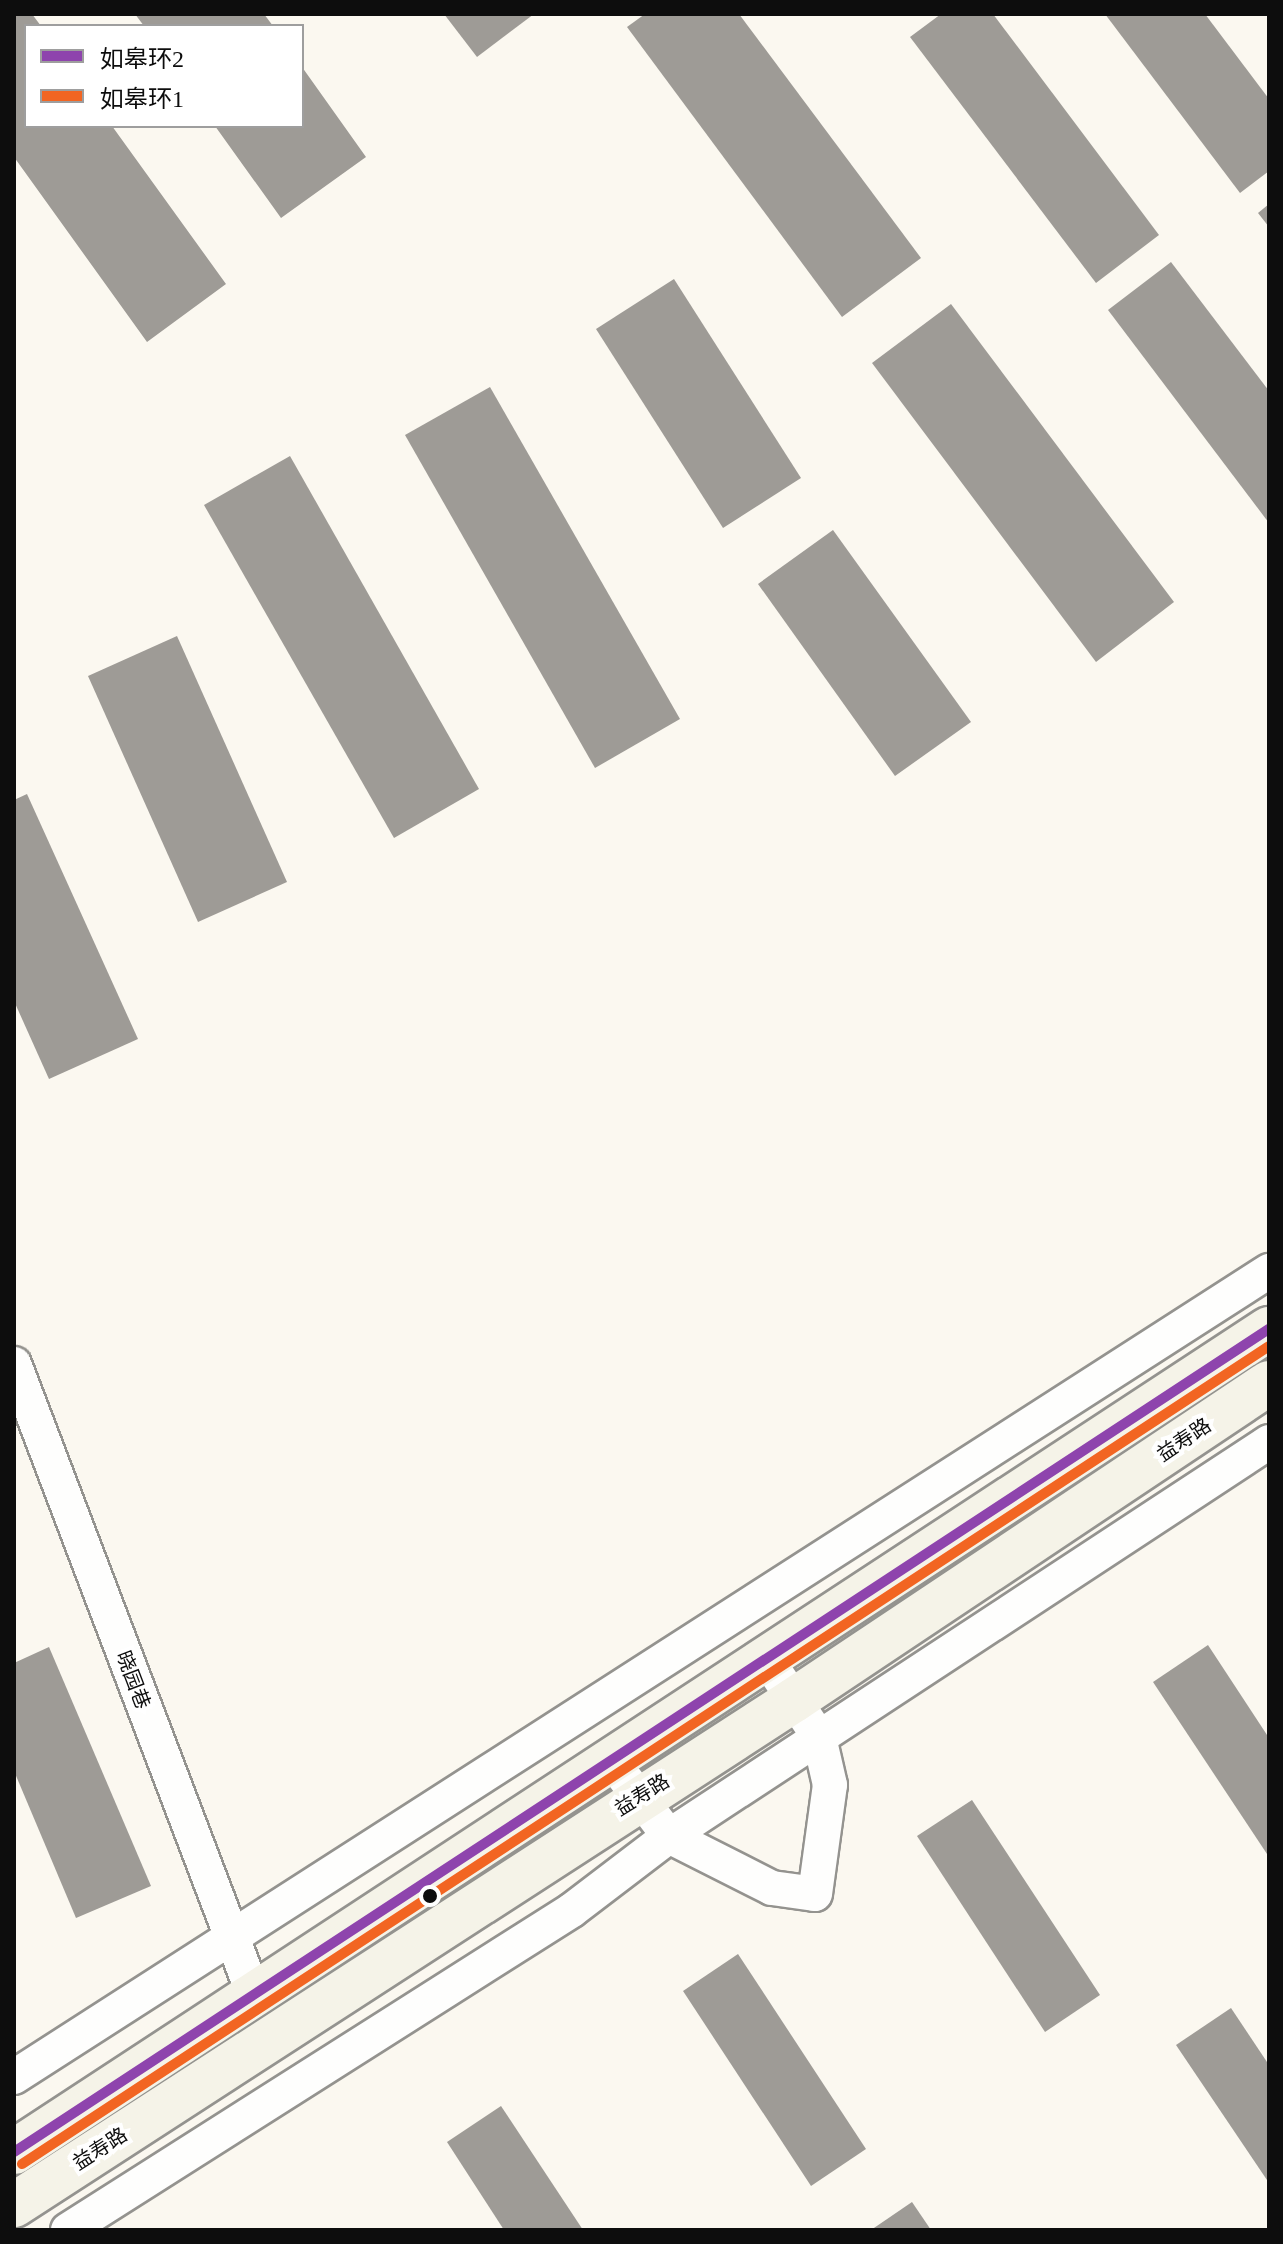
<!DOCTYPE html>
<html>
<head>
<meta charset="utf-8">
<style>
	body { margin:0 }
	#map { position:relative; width:1283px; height:2244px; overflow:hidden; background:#fbf8f0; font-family:"Times New Roman","Noto Sans SC",serif }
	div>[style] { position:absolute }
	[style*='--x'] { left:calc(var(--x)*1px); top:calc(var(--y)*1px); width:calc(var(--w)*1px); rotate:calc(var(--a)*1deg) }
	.building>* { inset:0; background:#9e9b96 }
	.roads { filter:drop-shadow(2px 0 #94938f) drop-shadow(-2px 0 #94938f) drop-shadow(0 2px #94938f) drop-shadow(0 -2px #94938f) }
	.street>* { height:34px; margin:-17px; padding:0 17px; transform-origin:17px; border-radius:17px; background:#fefefd }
	.secondary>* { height:44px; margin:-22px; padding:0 22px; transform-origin:22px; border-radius:22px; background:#f5f3e8 }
	.bus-1>* { height:10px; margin:-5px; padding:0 5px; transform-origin:5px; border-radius:5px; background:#8e44ad }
	.bus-2>* { height:10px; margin:-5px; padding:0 5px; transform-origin:5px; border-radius:5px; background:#f26522 }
	.dots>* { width:22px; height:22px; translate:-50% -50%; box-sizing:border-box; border:4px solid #fff; border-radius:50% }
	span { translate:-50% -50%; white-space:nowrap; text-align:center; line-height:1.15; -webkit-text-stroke:8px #fff; paint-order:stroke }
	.street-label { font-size:20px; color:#0d0d0d }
	.frame { position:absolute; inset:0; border:16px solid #0d0d0d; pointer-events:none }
	.legend { position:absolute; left:24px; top:24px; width:280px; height:104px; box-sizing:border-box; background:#fff; border:2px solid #9e9e9e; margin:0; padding:10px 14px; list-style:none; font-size:24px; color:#0d0d0d }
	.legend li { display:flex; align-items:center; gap:16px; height:40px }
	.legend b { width:40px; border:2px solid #9e9e9e }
</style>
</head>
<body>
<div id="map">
	<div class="building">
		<i style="clip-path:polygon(14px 14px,32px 14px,41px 26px,26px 26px,26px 126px,112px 126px,226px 284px,147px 342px,14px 157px)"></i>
		<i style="clip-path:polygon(135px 14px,264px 14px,273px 26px,144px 26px)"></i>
		<i style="clip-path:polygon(444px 14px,534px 14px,477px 57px)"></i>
		<i style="clip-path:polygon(645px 14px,739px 14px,921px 258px,842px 317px,627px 27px)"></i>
		<i style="clip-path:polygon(941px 14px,993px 14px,1159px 235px,1096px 283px,910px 37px)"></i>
		<i style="clip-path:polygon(1105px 14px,1205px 14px,1269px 99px,1269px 171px,1240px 193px)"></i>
		<i style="clip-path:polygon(302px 67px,366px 157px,281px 218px,215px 126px,302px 126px)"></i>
		<i style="clip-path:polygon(1269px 204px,1269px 227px,1258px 213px)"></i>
		<i style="clip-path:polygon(1171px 262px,1269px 391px,1269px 523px,1108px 310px)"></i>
		<i style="clip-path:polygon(674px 279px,801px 478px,723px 528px,596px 329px)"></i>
		<i style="clip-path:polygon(951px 304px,1174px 602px,1096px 662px,872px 363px)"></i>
		<i style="clip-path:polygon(490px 387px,680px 719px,595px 768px,405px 435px)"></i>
		<i style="clip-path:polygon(290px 456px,479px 789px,394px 838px,204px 505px)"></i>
		<i style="clip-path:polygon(833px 530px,971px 722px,895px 776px,758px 584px)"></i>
		<i style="clip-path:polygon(177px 636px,287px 882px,198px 922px,88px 676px)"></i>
		<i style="clip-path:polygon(27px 794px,138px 1039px,49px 1079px,14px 1001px,14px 800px)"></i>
		<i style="clip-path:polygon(1208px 1645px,1269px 1738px,1269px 1857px,1153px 1682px)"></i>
		<i style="clip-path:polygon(49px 1647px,151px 1886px,76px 1918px,14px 1771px,14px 1663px)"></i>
		<i style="clip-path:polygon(972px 1800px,1100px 1995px,1045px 2032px,917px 1836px)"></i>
		<i style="clip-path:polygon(738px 1954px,866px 2149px,811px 2186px,683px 1991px)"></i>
		<i style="clip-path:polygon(1231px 2008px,1269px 2065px,1269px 2183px,1176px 2045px)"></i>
		<i style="clip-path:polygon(501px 2106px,583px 2230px,504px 2230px,447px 2142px)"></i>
		<i style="clip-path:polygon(912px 2202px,931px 2230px,871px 2230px)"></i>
	</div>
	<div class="roads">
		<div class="street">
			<i style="--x:14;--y:1364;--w:675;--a:69.18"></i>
			<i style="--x:611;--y:1760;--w:96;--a:52.7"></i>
			<i style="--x:669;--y:1836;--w:115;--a:26.8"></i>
			<i style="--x:772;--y:1888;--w:43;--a:7.9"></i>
			<i style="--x:815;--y:1894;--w:110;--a:-82.2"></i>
			<i style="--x:830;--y:1785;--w:49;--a:-102.9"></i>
			<i style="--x:819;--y:1737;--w:92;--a:-123.9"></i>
			<i style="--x:14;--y:2077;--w:1492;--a:-32.71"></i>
			<i style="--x:68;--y:2230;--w:597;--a:-32.41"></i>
			<i style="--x:572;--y:1910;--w:122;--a:-37.3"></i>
			<i style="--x:669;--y:1836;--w:718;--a:-33.29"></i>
		</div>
		<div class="secondary">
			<i style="--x:14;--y:2152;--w:1501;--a:-33.26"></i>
			<i style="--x:14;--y:2205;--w:929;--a:-32.92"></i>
			<i style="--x:794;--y:1700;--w:571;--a:-33.72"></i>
		</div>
	</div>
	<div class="bus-1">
		<i style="--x:14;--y:2152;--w:1501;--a:-33.26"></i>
	</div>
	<div class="bus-2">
		<i style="--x:22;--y:2164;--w:1491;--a:-33.26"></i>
	</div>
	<div class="dots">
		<i style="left:430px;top:1896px;background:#0d0d0d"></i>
	</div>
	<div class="street-label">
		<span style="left:1184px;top:1440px;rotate:-34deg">益寿路</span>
		<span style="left:133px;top:1680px;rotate:69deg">晓园巷</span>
		<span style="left:642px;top:1795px;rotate:-32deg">益寿路</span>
		<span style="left:100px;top:2149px;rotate:-33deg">益寿路</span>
	</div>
	<div class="frame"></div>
	<ul class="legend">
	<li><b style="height:10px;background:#8e44ad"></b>如皋环2</li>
	<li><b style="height:10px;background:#f26522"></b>如皋环1</li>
	</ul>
</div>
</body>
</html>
